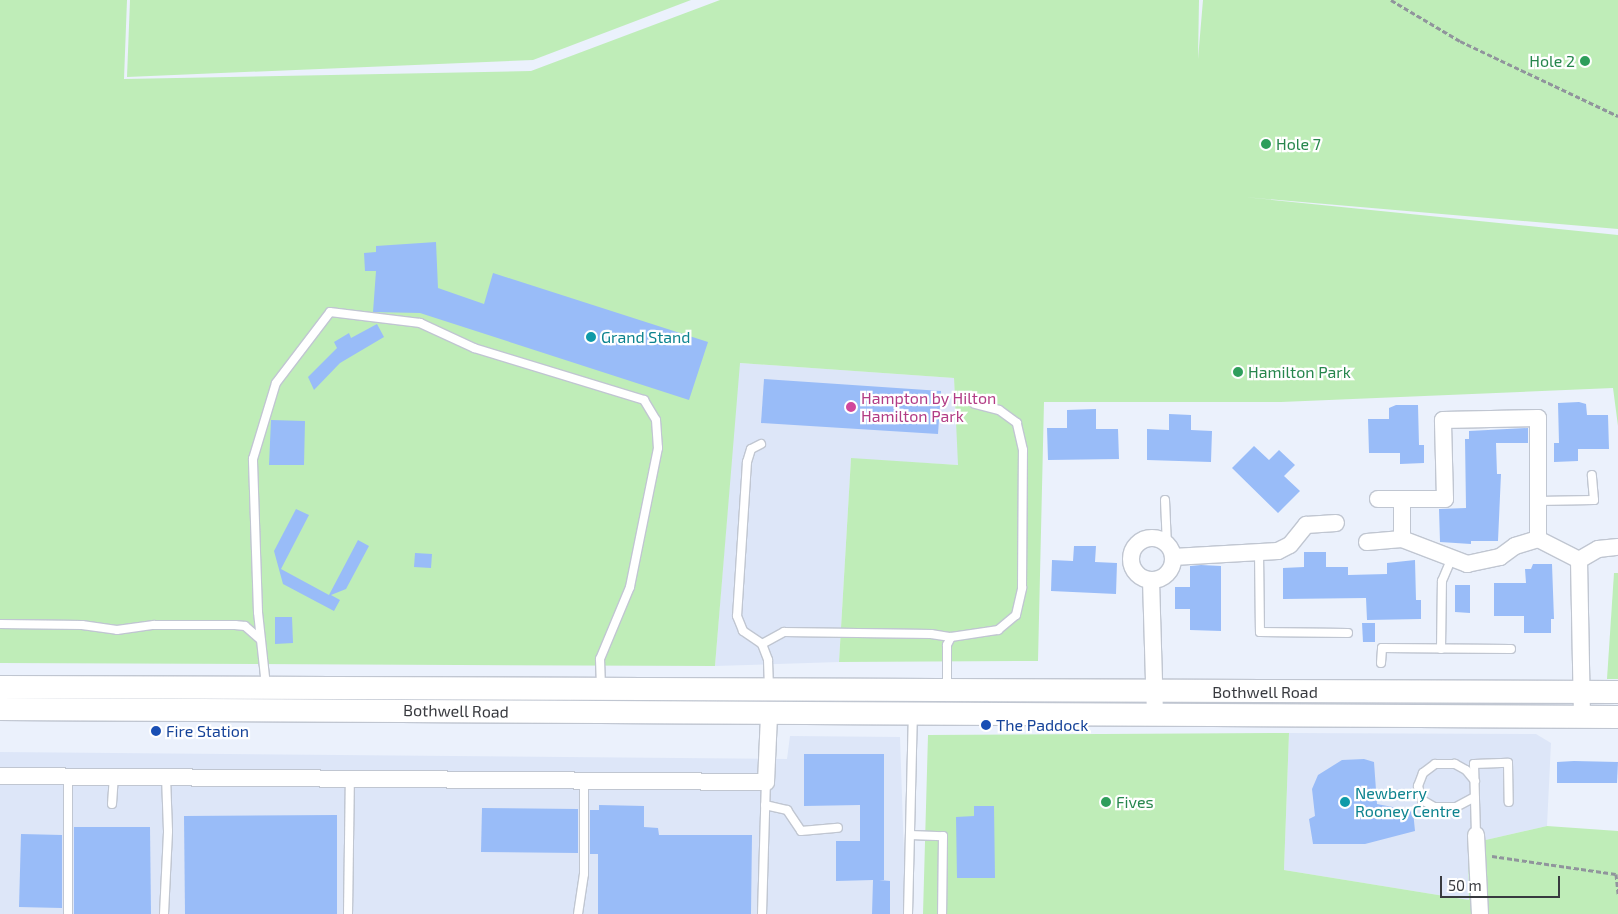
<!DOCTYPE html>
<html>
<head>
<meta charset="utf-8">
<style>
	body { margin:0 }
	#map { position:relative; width:1618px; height:914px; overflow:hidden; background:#ebf1fc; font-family:"Exo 2",sans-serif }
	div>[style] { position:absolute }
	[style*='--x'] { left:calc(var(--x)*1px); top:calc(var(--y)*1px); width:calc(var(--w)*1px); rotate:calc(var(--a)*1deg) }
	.built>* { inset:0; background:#dde6f8 }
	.green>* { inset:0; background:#bfedb8 }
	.building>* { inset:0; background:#99bcf8 }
	.path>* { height:3px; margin-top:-1.5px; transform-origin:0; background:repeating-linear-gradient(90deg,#90949c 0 5px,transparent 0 7.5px) }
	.roads { filter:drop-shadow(1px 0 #c0c6d1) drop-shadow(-1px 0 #c0c6d1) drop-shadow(0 1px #c0c6d1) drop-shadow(0 -1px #c0c6d1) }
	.service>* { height:8px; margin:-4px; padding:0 4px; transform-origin:4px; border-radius:4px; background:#fff }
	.minor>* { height:16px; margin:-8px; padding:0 8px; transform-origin:8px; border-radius:8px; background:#fff }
	.minor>.ring { margin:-8px; padding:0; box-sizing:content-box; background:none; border:16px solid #fff; border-radius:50% }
	.secondary>* { height:22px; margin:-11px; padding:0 11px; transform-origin:11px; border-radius:11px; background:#fff }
	.dots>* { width:14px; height:14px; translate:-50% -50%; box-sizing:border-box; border:2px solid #fff; border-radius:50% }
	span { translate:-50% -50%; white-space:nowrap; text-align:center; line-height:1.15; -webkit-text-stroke:4.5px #fff; paint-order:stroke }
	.leisure-label { font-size:16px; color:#27864d }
	.right { translate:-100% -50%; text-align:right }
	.left { translate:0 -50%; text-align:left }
	.culture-label { font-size:16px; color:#0d838f }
	.hotel-label { font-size:16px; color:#b23c85 }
	.street-label { font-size:16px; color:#383a3f }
	.transit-label { font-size:16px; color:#164399 }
	.scale { position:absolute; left:1440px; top:876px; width:120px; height:22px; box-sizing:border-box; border:2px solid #383a3f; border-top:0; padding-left:6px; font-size:15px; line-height:18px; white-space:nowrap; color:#383a3f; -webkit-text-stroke:4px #fff; paint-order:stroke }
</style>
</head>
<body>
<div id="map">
	<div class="built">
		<i style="clip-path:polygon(739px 363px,954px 378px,959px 465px,851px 459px,839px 662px,715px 666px)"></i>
		<i style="clip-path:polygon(1289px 733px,1536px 734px,1551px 743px,1547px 826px,1468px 844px,1469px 900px,1284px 870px)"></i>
		<i style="clip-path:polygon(790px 736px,900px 737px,906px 914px,0 914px,0 752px,787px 759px)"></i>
	</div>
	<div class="green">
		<i style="clip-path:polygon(0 0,127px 0,124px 79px,531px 71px,720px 0,1199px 0,1198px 59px,1203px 0,1618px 0,1618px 229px,1244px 197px,1618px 235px,1618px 426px,1613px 388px,1281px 402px,1044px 402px,1038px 661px,839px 662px,851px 458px,958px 465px,954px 378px,740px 363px,715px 666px,0 663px)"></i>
		<i style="clip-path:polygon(130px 0,691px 0,533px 60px,127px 77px)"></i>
		<i style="clip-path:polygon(1614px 573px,1618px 573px,1618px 679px,1607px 679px)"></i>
		<i style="clip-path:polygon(1289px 733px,1284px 870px,1469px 900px,1468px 844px,1547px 826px,1618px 831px,1618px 914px,923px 914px,928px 735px)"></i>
	</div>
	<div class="building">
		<i style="clip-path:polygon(436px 242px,438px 288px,484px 304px,493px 273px,708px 342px,689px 400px,420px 313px,373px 312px,376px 271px,365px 271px,364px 253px,376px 252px,376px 246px)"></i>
		<i style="clip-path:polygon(377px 324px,384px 337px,340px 363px,314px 390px,308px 377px,337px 348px,334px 342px,349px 333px,351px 338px)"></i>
		<i style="clip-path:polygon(764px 379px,941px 391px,938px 434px,761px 423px)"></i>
		<i style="clip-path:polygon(1579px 402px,1586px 404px,1587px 415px,1608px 415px,1609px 449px,1578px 449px,1578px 461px,1554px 462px,1554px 443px,1559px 443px,1558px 403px)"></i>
		<i style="clip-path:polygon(1396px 405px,1418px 405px,1419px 445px,1424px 445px,1424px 463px,1400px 464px,1400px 453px,1369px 453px,1368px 419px,1389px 419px,1389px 408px)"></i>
		<i style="clip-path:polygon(1096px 409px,1096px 429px,1118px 429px,1119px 459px,1048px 460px,1047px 428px,1067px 428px,1067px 410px)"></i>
		<i style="clip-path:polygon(1169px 414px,1191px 415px,1191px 430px,1212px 431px,1211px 462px,1147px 460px,1147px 429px,1169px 430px)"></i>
		<i style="clip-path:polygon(271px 420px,305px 421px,304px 465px,269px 465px)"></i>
		<i style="clip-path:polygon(1528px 428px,1528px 443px,1496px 443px,1497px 474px,1501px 474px,1498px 541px,1471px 541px,1471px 544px,1440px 542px,1439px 509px,1466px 508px,1465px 439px,1469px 439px,1469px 431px)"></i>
		<i style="clip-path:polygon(1254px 446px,1269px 460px,1279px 450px,1295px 465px,1284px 476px,1300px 491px,1278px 513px,1232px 468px)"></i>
		<i style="clip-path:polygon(296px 509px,309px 515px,281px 569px,329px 595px,358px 540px,369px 546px,346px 589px,331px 595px,340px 600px,334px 611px,283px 584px,274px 551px)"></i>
		<i style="clip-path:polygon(1074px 546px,1096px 546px,1095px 562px,1117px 563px,1116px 594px,1051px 591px,1052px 560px,1073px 561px)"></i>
		<i style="clip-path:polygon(1304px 552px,1326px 552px,1326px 567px,1348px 567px,1348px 575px,1387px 574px,1387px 563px,1415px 560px,1416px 600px,1421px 600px,1421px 619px,1367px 620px,1366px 598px,1283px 599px,1283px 568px,1304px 567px)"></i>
		<i style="clip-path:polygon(415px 553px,432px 554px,431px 568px,414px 567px)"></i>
		<i style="clip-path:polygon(1533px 564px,1552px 564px,1554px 619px,1551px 619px,1551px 633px,1524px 633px,1524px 616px,1494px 616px,1494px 583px,1526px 583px,1525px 569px,1531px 569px)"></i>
		<i style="clip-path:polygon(1201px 565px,1221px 566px,1221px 631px,1190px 630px,1190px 609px,1175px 609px,1175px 587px,1190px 587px,1190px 566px)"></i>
		<i style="clip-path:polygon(1455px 585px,1470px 585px,1470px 613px,1455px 612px)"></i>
		<i style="clip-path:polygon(275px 617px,292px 617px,293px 643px,275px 644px)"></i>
		<i style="clip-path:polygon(1362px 623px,1375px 623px,1375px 642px,1363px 642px)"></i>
		<i style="clip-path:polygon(804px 754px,884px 754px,884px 880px,879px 880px,890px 881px,890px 914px,872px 914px,873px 880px,836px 881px,836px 841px,860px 841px,860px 805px,804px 806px)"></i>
		<i style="clip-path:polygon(1364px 759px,1374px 762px,1377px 804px,1413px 811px,1415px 831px,1365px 844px,1313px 844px,1309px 819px,1315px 816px,1312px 789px,1318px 775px,1342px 760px)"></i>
		<i style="clip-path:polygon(1574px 761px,1618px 762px,1617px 783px,1557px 783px,1557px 762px)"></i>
		<i style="clip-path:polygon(599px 805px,644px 806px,644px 827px,658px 828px,659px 835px,752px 835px,751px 914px,598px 914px,598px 854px,590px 854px,590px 810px,599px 810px)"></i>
		<i style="clip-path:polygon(974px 806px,994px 806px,995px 878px,957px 878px,956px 817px,974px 816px)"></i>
		<i style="clip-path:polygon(482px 808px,578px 809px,578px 853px,481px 852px)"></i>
		<i style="clip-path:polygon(337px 815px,337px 914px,185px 914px,184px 816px)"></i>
		<i style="clip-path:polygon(74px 827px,150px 827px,151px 914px,74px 914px)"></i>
		<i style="clip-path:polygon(21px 834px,62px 835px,62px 908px,19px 907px)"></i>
	</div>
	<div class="path">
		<i style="--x:1391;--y:0;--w:80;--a:30.7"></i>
		<i style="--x:1460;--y:41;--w:175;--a:25.4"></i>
		<i style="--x:1492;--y:856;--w:125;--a:8.3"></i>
		<i style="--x:1616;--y:874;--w:20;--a:84"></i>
	</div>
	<div class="roads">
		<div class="service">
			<i style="--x:761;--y:444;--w:11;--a:153"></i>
			<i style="--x:751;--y:449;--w:14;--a:107"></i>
			<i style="--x:747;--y:462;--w:154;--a:93.7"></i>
			<i style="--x:737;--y:616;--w:16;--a:68"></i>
			<i style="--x:743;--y:631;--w:23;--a:34"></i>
			<i style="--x:762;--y:644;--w:17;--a:69"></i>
			<i style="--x:768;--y:660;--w:27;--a:88"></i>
			<i style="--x:1165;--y:500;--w:45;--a:87.5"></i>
			<i style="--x:1537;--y:501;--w:57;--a:-1"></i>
			<i style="--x:1594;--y:500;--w:25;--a:-95"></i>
			<i style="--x:1259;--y:552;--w:80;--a:89.3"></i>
			<i style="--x:1260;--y:632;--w:88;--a:0.7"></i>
			<i style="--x:0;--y:624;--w:82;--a:0.7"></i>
			<i style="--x:82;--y:625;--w:35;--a:8"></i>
			<i style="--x:117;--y:630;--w:37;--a:-8"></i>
			<i style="--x:154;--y:625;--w:81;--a:0"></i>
			<i style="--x:235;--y:625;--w:10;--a:6"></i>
			<i style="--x:245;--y:626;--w:20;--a:41"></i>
			<i style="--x:762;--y:644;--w:25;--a:-29"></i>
			<i style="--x:784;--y:632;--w:147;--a:0.8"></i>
			<i style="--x:931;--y:634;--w:20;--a:9"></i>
			<i style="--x:1441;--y:649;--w:68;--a:-89.2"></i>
			<i style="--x:1442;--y:581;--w:23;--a:-67"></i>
			<i style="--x:1381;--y:663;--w:15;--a:-86"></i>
			<i style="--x:1382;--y:648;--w:129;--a:0.4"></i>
			<i style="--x:266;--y:686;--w:74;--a:-96.2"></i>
			<i style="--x:258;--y:612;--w:153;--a:-91.9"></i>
			<i style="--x:253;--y:459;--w:79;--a:-73.2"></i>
			<i style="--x:276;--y:383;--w:89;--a:-52.7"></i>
			<i style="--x:330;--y:312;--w:91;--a:7"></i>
			<i style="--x:420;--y:323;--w:60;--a:24.8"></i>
			<i style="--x:474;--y:348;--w:178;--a:17"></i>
			<i style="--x:644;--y:400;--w:23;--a:59"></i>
			<i style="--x:656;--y:420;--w:28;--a:86"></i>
			<i style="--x:658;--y:448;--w:142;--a:101.4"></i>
			<i style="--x:630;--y:587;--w:78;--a:112.6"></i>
			<i style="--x:600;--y:659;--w:27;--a:88"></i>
			<i style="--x:947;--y:689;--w:44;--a:-90"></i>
			<i style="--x:947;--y:645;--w:9;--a:-63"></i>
			<i style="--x:951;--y:637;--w:48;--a:-8.5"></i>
			<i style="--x:998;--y:630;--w:23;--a:-40"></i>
			<i style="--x:1016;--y:615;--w:28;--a:-77"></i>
			<i style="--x:1022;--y:588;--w:138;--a:-89.6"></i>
			<i style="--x:1023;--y:450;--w:28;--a:-103"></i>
			<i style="--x:1017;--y:423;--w:22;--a:-144"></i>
			<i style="--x:999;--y:410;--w:25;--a:-166"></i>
			<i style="--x:1475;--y:781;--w:14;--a:-129"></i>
			<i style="--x:1466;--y:770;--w:13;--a:-151"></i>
			<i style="--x:1455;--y:764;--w:20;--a:180"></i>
			<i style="--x:1435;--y:764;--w:15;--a:143"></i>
			<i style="--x:1423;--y:773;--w:14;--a:111"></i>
			<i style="--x:1418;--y:786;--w:15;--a:74"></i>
			<i style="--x:1422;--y:800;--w:14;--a:30"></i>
			<i style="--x:1434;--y:807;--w:22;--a:0"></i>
			<i style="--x:1456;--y:807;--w:21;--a:-28"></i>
			<i style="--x:112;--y:804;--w:28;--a:-86"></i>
			<i style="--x:765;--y:805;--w:23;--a:13"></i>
			<i style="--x:787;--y:810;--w:25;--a:56"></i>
			<i style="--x:801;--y:831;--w:37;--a:-5"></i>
			<i style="--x:910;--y:835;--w:33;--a:2"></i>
			<i style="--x:943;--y:836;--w:78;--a:90.7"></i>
			<i style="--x:1476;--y:835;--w:71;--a:-91.6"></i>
			<i style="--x:1474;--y:764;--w:34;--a:-2"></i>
			<i style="--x:1508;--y:763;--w:39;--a:89"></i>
			<i style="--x:68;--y:914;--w:138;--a:-90"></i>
			<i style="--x:164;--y:914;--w:83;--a:-87.2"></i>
			<i style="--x:168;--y:831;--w:55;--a:-92.1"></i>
			<i style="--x:348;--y:914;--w:135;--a:-89.2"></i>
			<i style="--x:578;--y:914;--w:40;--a:-81.5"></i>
			<i style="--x:584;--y:874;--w:94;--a:-90"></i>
			<i style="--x:762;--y:914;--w:132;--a:-88.3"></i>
			<i style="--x:908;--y:914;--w:198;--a:-88.6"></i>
		</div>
		<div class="minor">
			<i style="--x:1378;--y:499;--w:67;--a:0"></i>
			<i style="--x:1445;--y:499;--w:79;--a:-91.5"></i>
			<i style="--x:1443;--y:420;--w:95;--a:-1.2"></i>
			<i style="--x:1538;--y:418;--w:121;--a:90"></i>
			<i class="ring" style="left:1131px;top:538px;width:26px;height:26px"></i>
			<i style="--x:1402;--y:539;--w:40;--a:-90"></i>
			<i style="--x:1367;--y:542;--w:35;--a:-5"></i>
			<i style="--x:1402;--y:539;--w:70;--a:21"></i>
			<i style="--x:1467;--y:564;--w:34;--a:-12"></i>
			<i style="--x:1500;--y:557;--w:19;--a:-36"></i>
			<i style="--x:1515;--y:546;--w:24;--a:-17"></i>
			<i style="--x:1538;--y:539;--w:46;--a:27.1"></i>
			<i style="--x:1579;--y:560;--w:156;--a:88.9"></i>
			<i style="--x:1173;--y:557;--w:105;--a:-3.3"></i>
			<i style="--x:1278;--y:551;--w:13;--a:-27"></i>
			<i style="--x:1290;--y:545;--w:26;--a:-51"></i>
			<i style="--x:1306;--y:525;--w:30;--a:-4"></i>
			<i style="--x:1579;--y:560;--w:22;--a:-30"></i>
			<i style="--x:1598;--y:549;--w:20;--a:-6"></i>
			<i style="--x:1151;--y:580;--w:135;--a:88.3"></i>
			<i style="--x:0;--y:776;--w:766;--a:0.45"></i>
			<i style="--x:766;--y:782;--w:67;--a:-87.4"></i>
			<i style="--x:1476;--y:835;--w:79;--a:87.1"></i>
		</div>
		<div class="secondary">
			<i style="--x:0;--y:687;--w:1618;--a:0.18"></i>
			<i style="--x:0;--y:709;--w:1618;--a:0.28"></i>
		</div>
	</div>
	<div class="dots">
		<i style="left:1585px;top:61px;background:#2e9e5b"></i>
		<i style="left:1266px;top:144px;background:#2e9e5b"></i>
		<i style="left:591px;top:337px;background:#0f9aa8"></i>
		<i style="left:1238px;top:372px;background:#2e9e5b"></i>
		<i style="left:851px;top:407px;background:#d1479c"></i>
		<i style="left:986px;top:725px;background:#1a4fb4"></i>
		<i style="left:156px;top:731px;background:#1a4fb4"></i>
		<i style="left:1106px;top:802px;background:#2e9e5b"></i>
		<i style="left:1345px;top:802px;background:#0f9aa8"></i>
	</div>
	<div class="leisure-label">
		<span class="right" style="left:1575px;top:61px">Hole 2</span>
		<span class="left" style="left:1276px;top:144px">Hole 7</span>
		<span class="left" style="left:1248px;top:372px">Hamilton Park</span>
		<span class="left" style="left:1116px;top:802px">Fives</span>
	</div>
	<div class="culture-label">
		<span class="left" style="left:601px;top:337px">Grand Stand</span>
		<span class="left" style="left:1355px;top:802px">Newberry<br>Rooney Centre</span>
	</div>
	<div class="hotel-label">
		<span class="left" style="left:861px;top:407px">Hampton by Hilton<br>Hamilton Park</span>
	</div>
	<div class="street-label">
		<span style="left:1265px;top:692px">Bothwell Road</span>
		<span style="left:456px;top:711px;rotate:1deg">Bothwell Road</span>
	</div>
	<div class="transit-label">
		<span class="left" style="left:996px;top:725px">The Paddock</span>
		<span class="left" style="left:166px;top:731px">Fire Station</span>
	</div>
	<div class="scale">50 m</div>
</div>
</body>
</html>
